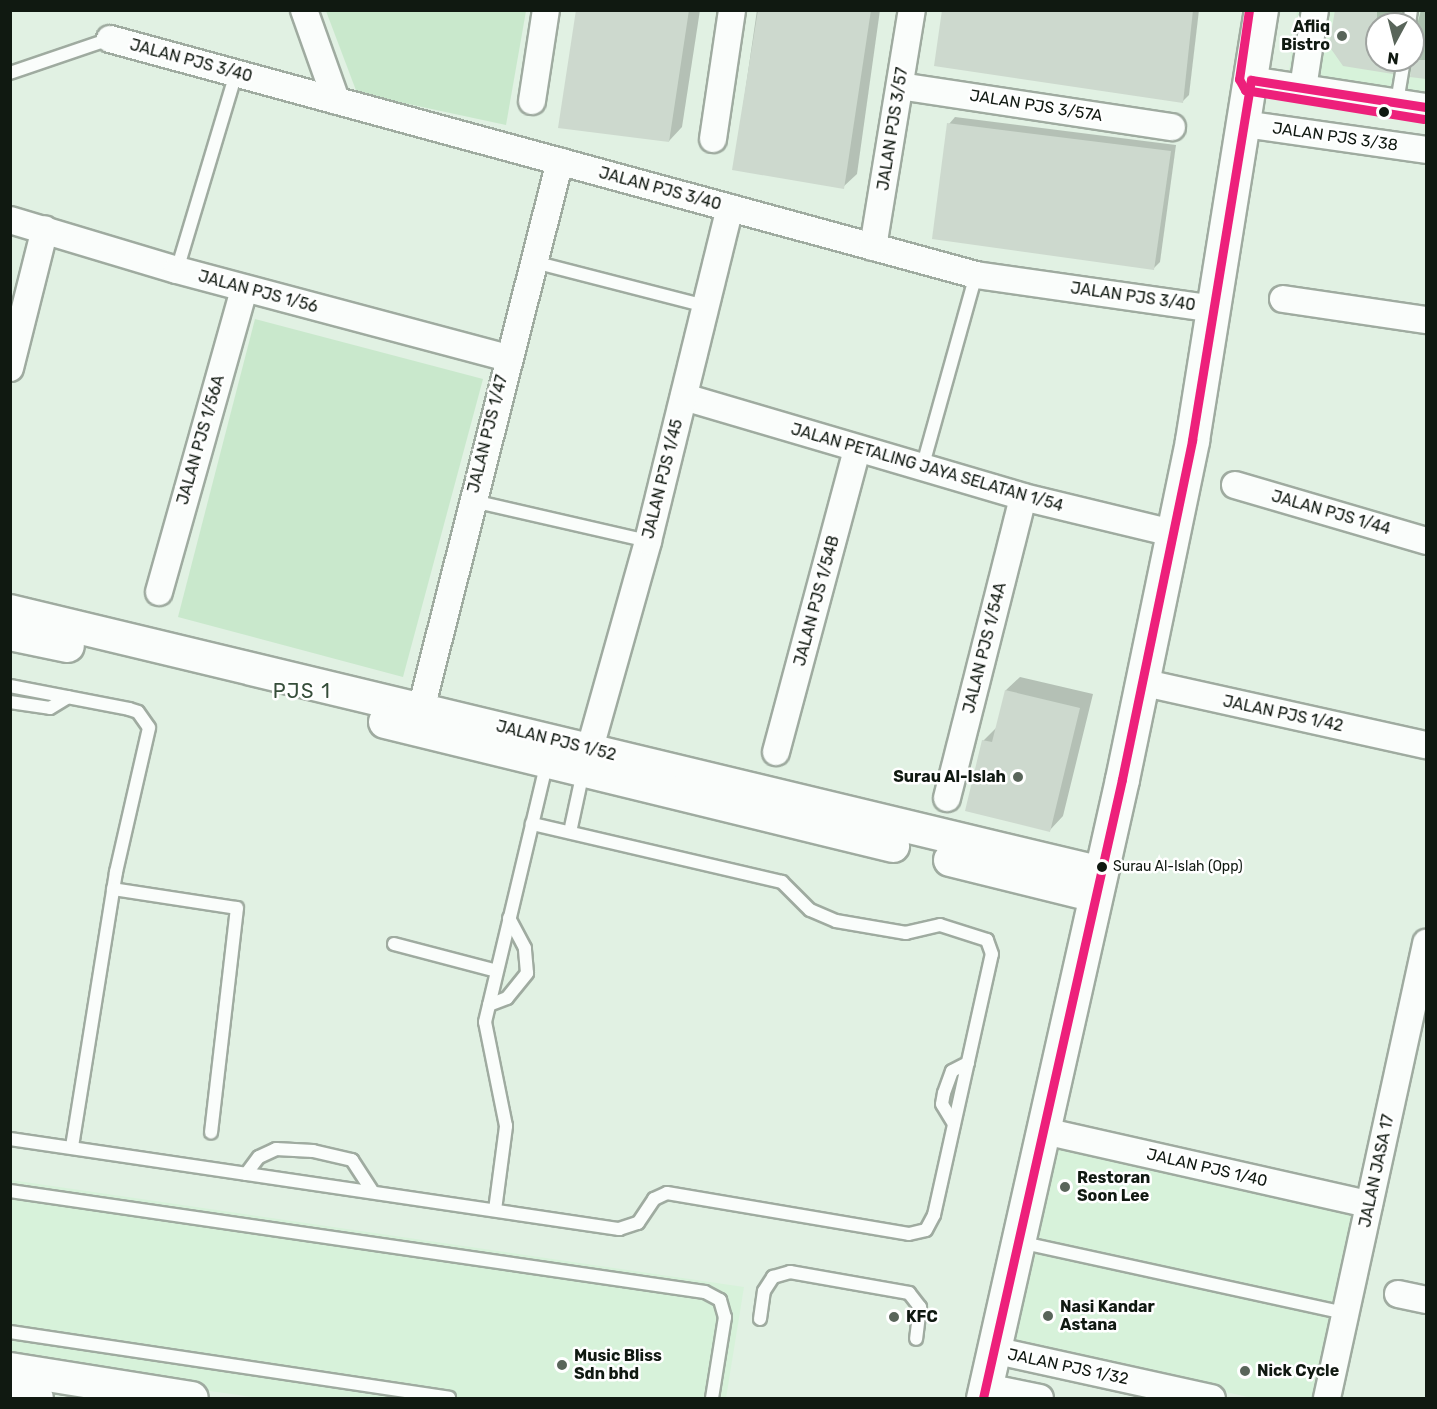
<!DOCTYPE html>
<html>
<head>
<meta charset="utf-8">
<style>
	body { margin:0 }
	#map { position:relative; width:1437px; height:1409px; overflow:hidden; background:#e1f1e3; font-family:Rubik,sans-serif }
	div>[style] { position:absolute }
	[style*='--x'] { left:calc(var(--x)*1px); top:calc(var(--y)*1px); width:calc(var(--w)*1px); rotate:calc(var(--a)*1deg) }
	.built>* { inset:0; background:#d7f2da }
	.green>* { inset:0; background:#c9e8cc }
	.shadow>* { inset:0; background:#0003 }
	.building>* { inset:0; background:#cdd9ce }
	.roads { filter:drop-shadow(2px 0 #9faba0) drop-shadow(-2px 0 #9faba0) drop-shadow(0 2px #9faba0) drop-shadow(0 -2px #9faba0) }
	.service>* { height:12px; margin:-6px; padding:0 6px; transform-origin:6px; border-radius:6px; background:#fafdfb }
	.minor>* { height:26px; margin:-13px; padding:0 13px; transform-origin:13px; border-radius:13px; background:#fafdfb }
	.tertiary>* { height:32px; margin:-16px; padding:0 16px; transform-origin:16px; border-radius:16px; background:#fafdfb }
	.secondary>* { height:33px; margin:-16.5px; padding:0 16.5px; transform-origin:16.5px; border-radius:16.5px; background:#fafdfb }
	.bus-1>* { height:9px; margin:-4.5px; padding:0 4.5px; transform-origin:4.5px; border-radius:4.5px; background:#ed207b }
	.bus-2>* { height:9px; margin:-4.5px; padding:0 4.5px; transform-origin:4.5px; border-radius:4.5px; background:#ed207b }
	.dots>* { width:16px; height:16px; translate:-50% -50%; box-sizing:border-box; border:3px solid #fff; border-radius:50% }
	span { translate:-50% -50%; white-space:nowrap; text-align:center; line-height:1.15; -webkit-text-stroke:5px #fff; paint-order:stroke }
	.bus-label { font-size:14px; color:#101911 }
	.left { translate:0 -50%; text-align:left }
	.poi-label { font-size:16px; color:#101911; font-weight:700 }
	.right { translate:-100% -50%; text-align:right }
	.street-label { font-size:16px; color:#101911 }
	.quarter-label { font-size:20px; color:#364e3a; letter-spacing:1.5px }
	.frame { position:absolute; inset:0; border:12px solid #101911; pointer-events:none }
	.north { position:absolute; left:1365px; top:12px; width:60px; height:60px; box-sizing:border-box; background:#fff; border:2px solid #9fa3a0; border-radius:50%; rotate:187deg; font-size:16px; font-weight:700; line-height:24px; text-align:center; color:#101911 }
	.north::after { content:''; display:block; margin:auto; width:21px; height:27px; background:#59655a; clip-path:polygon(50% 0,100% 100%,50% 72%,0 100%) }
</style>
</head>
<body>
<div id="map">
	<div class="built">
		<i style="clip-path:polygon(evenodd,1297px 11px,1426px 11px,1426px 124px,1285px 100px,1297px 11px,1377px 24px,1413px 24px,1413px 60px,1377px 60px,1377px 24px)"></i>
		<i style="clip-path:polygon(1054px 1147px,1358px 1215px,1318px 1398px,1253px 1398px,1008px 1345px)"></i>
		<i style="clip-path:polygon(11px 1180px,744px 1287px,726px 1398px,260px 1398px,11px 1363px)"></i>
	</div>
	<div class="green">
		<i style="clip-path:polygon(326px 11px,526px 11px,506px 125px,357px 93px)"></i>
		<i style="clip-path:polygon(255px 319px,483px 379px,403px 677px,178px 617px)"></i>
	</div>
	<div class="shadow">
		<i style="clip-path:polygon(577px 10px,700px 10px,682px 127px,669px 141px)"></i>
		<i style="clip-path:polygon(757px 10px,880px 10px,857px 174px,843px 187px,734px 169px)"></i>
		<i style="clip-path:polygon(943px 10px,1199px 10px,1189px 95px,1183px 101px)"></i>
		<i style="clip-path:polygon(1336px 10px,1410px 10px,1414px 22px,1418px 21px,1421px 10px,1426px 10px,1426px 78px,1411px 75px,1413px 24px,1377px 24px,1377px 60px,1403px 60px,1393px 72px,1344px 65px)"></i>
		<i style="clip-path:polygon(955px 117px,1176px 145px,1160px 262px,1154px 268px,949px 124px)"></i>
		<i style="clip-path:polygon(1020px 677px,1093px 694px,1063px 816px,1050px 830px,983px 741px,997px 727px,1006px 690px)"></i>
	</div>
	<div class="building">
		<i style="clip-path:polygon(576px 10px,689px 10px,669px 142px,558px 128px)"></i>
		<i style="clip-path:polygon(758px 10px,871px 10px,844px 189px,732px 170px)"></i>
		<i style="clip-path:polygon(942px 10px,1193px 10px,1183px 103px,934px 66px)"></i>
		<i style="clip-path:polygon(1335px 10px,1377px 10px,1377px 60px,1396px 60px,1393px 74px,1343px 66px,1329px 46px)"></i>
		<i style="clip-path:polygon(1412px 60px,1426px 60px,1426px 79px,1410px 77px)"></i>
		<i style="clip-path:polygon(947px 123px,1171px 151px,1154px 270px,932px 239px)"></i>
		<i style="clip-path:polygon(1005px 690px,1080px 708px,1050px 832px,965px 811px,982px 740px,992px 742px)"></i>
	</div>
	<div class="roads">
		<div class="service">
			<i style="--x:1409;--y:24;--w:14;--a:-82"></i>
			<i style="--x:10;--y:73;--w:106;--a:-18.8"></i>
			<i style="--x:1397;--y:102;--w:43;--a:-80.5"></i>
			<i style="--x:534;--y:262;--w:177;--a:14.4"></i>
			<i style="--x:177;--y:270;--w:206;--a:-73.3"></i>
			<i style="--x:922;--y:468;--w:200;--a:-74.4"></i>
			<i style="--x:473;--y:501;--w:180;--a:12.9"></i>
			<i style="--x:10;--y:686;--w:121;--a:10.9"></i>
			<i style="--x:129;--y:709;--w:9;--a:18"></i>
			<i style="--x:138;--y:712;--w:19;--a:55"></i>
			<i style="--x:149;--y:728;--w:148;--a:102.9"></i>
			<i style="--x:116;--y:872;--w:279;--a:99.1"></i>
			<i style="--x:10;--y:702;--w:40;--a:8.5"></i>
			<i style="--x:50;--y:708;--w:21;--a:-31"></i>
			<i style="--x:570;--y:832;--w:61;--a:-77.8"></i>
			<i style="--x:113;--y:889;--w:125;--a:8.7"></i>
			<i style="--x:237;--y:908;--w:226;--a:96.6"></i>
			<i style="--x:394;--y:944;--w:106;--a:14.7"></i>
			<i style="--x:489;--y:1005;--w:19;--a:-21"></i>
			<i style="--x:507;--y:998;--w:32;--a:-51"></i>
			<i style="--x:527;--y:973;--w:25;--a:-95"></i>
			<i style="--x:525;--y:948;--w:34;--a:-118"></i>
			<i style="--x:954;--y:1124;--w:23;--a:-121"></i>
			<i style="--x:942;--y:1104;--w:11;--a:-80"></i>
			<i style="--x:944;--y:1093;--w:23;--a:-70"></i>
			<i style="--x:952;--y:1071;--w:18;--a:-27"></i>
			<i style="--x:10;--y:1139;--w:616;--a:8.41"></i>
			<i style="--x:619;--y:1229;--w:20;--a:-18"></i>
			<i style="--x:638;--y:1223;--w:29;--a:-56"></i>
			<i style="--x:654;--y:1199;--w:14;--a:-25"></i>
			<i style="--x:667;--y:1193;--w:245;--a:9.6"></i>
			<i style="--x:909;--y:1234;--w:17;--a:-13"></i>
			<i style="--x:926;--y:1230;--w:17;--a:-62"></i>
			<i style="--x:934;--y:1215;--w:267;--a:-77.5"></i>
			<i style="--x:992;--y:954;--w:15;--a:-110"></i>
			<i style="--x:987;--y:940;--w:49;--a:-162.3"></i>
			<i style="--x:940;--y:925;--w:35;--a:167"></i>
			<i style="--x:906;--y:933;--w:71;--a:-170.3"></i>
			<i style="--x:836;--y:921;--w:28;--a:-157"></i>
			<i style="--x:810;--y:910;--w:40;--a:-135"></i>
			<i style="--x:782;--y:882;--w:257;--a:-166.9"></i>
			<i style="--x:246;--y:1174;--w:21;--a:-53"></i>
			<i style="--x:259;--y:1157;--w:19;--a:-25"></i>
			<i style="--x:276;--y:1149;--w:37;--a:3"></i>
			<i style="--x:313;--y:1151;--w:40;--a:13"></i>
			<i style="--x:352;--y:1160;--w:37;--a:57"></i>
			<i style="--x:10;--y:1191;--w:702;--a:8.27"></i>
			<i style="--x:705;--y:1292;--w:17;--a:28"></i>
			<i style="--x:720;--y:1300;--w:18;--a:74"></i>
			<i style="--x:725;--y:1317;--w:82;--a:99.1"></i>
			<i style="--x:495;--y:1210;--w:85;--a:-82.5"></i>
			<i style="--x:506;--y:1126;--w:106;--a:-101.4"></i>
			<i style="--x:485;--y:1022;--w:267;--a:-76.6"></i>
			<i style="--x:1019;--y:1242;--w:335;--a:12.3"></i>
			<i style="--x:760;--y:1319;--w:28;--a:-82"></i>
			<i style="--x:764;--y:1291;--w:17;--a:-57"></i>
			<i style="--x:773;--y:1277;--w:18;--a:-16"></i>
			<i style="--x:790;--y:1272;--w:121;--a:10"></i>
			<i style="--x:909;--y:1293;--w:18;--a:52"></i>
			<i style="--x:920;--y:1307;--w:32;--a:97"></i>
			<i style="--x:10;--y:1332;--w:444;--a:8.5"></i>
		</div>
		<div class="minor">
			<i style="--x:304;--y:10;--w:96;--a:70.4"></i>
			<i style="--x:110;--y:39;--w:898;--a:15.24"></i>
			<i style="--x:976;--y:275;--w:242;--a:8.1"></i>
			<i style="--x:1251;--y:80;--w:177;--a:8.8"></i>
			<i style="--x:900;--y:86;--w:275;--a:8.6"></i>
			<i style="--x:1303;--y:88;--w:79;--a:-81.3"></i>
			<i style="--x:532;--y:101;--w:92;--a:-81.3"></i>
			<i style="--x:1244;--y:124;--w:184;--a:8.1"></i>
			<i style="--x:713;--y:139;--w:130;--a:-81.6"></i>
			<i style="--x:10;--y:220;--w:174;--a:16.7"></i>
			<i style="--x:177;--y:270;--w:342;--a:14.9"></i>
			<i style="--x:873;--y:247;--w:240;--a:-80.7"></i>
			<i style="--x:1283;--y:299;--w:145;--a:8.4"></i>
			<i style="--x:10;--y:368;--w:143;--a:-75.9"></i>
			<i style="--x:684;--y:397;--w:353;--a:16.4"></i>
			<i style="--x:1023;--y:497;--w:153;--a:13.6"></i>
			<i style="--x:1235;--y:485;--w:199;--a:16.3"></i>
			<i style="--x:159;--y:592;--w:315;--a:-74.3"></i>
			<i style="--x:1141;--y:682;--w:292;--a:12.5"></i>
			<i style="--x:421;--y:709;--w:565;--a:-75.77"></i>
			<i style="--x:590;--y:748;--w:215;--a:-74.3"></i>
			<i style="--x:648;--y:541;--w:343;--a:-76.2"></i>
			<i style="--x:776;--y:752;--w:313;--a:-75"></i>
			<i style="--x:947;--y:798;--w:310;--a:-75.8"></i>
			<i style="--x:1044;--y:1131;--w:333;--a:12.7"></i>
			<i style="--x:1398;--y:1294;--w:29;--a:12"></i>
			<i style="--x:993;--y:1350;--w:224;--a:12.4"></i>
			<i style="--x:986;--y:1387;--w:55;--a:11.5"></i>
			<i style="--x:1327;--y:1398;--w:466;--a:-77.7"></i>
		</div>
		<div class="tertiary">
			<i style="--x:10;--y:611;--w:1122;--a:13.5"></i>
			<i style="--x:10;--y:634;--w:59;--a:11.7"></i>
			<i style="--x:385;--y:722;--w:523;--a:13.72"></i>
			<i style="--x:950;--y:860;--w:149;--a:13.9"></i>
			<i style="--x:10;--y:1369;--w:184;--a:9.1"></i>
			<i style="--x:10;--y:1394;--w:27;--a:8"></i>
		</div>
		<div class="secondary">
			<i style="--x:983;--y:1398;--w:634;--a:-77.34"></i>
			<i style="--x:1122;--y:779;--w:346;--a:-78.3"></i>
			<i style="--x:1192;--y:440;--w:436;--a:-80.9"></i>
		</div>
	</div>
	<div class="bus-1">
		<i style="--x:983;--y:1398;--w:634;--a:-77.34"></i>
		<i style="--x:1122;--y:779;--w:346;--a:-78.3"></i>
		<i style="--x:1192;--y:440;--w:365;--a:-80.7"></i>
		<i style="--x:1251;--y:80;--w:177;--a:8.8"></i>
	</div>
	<div class="bus-2">
		<i style="--x:1249;--y:10;--w:70;--a:98.2"></i>
		<i style="--x:1239;--y:79;--w:13;--a:61"></i>
		<i style="--x:1245;--y:90;--w:181;--a:9.2"></i>
	</div>
	<div class="dots">
		<i style="left:1342px;top:36px;background:#59655a"></i>
		<i style="left:1384px;top:112px;background:#101911"></i>
		<i style="left:1018px;top:777px;background:#59655a"></i>
		<i style="left:1102px;top:867px;background:#101911"></i>
		<i style="left:1065px;top:1187px;background:#59655a"></i>
		<i style="left:1048px;top:1316px;background:#59655a"></i>
		<i style="left:894px;top:1317px;background:#59655a"></i>
		<i style="left:562px;top:1365px;background:#59655a"></i>
		<i style="left:1245px;top:1371px;background:#59655a"></i>
	</div>
	<div class="bus-label">
		<span class="left" style="left:1113px;top:867px">Surau Al-Islah (Opp)</span>
	</div>
	<div class="poi-label">
		<span class="right" style="left:1330px;top:36px">Afliq<br>Bistro</span>
		<span class="right" style="left:1006px;top:777px">Surau Al-Islah</span>
		<span class="left" style="left:1077px;top:1187px">Restoran<br>Soon Lee</span>
		<span class="left" style="left:1060px;top:1316px">Nasi Kandar<br>Astana</span>
		<span class="left" style="left:906px;top:1317px">KFC</span>
		<span class="left" style="left:574px;top:1365px">Music Bliss<br>Sdn bhd</span>
		<span class="left" style="left:1257px;top:1371px">Nick Cycle</span>
	</div>
	<div class="street-label">
		<span style="left:191px;top:61px;rotate:15deg">JALAN PJS 3/40</span>
		<span style="left:1036px;top:106px;rotate:9deg">JALAN PJS 3/57A</span>
		<span style="left:893px;top:129px;rotate:-81deg">JALAN PJS 3/57</span>
		<span style="left:1335px;top:137px;rotate:8deg">JALAN PJS 3/38</span>
		<span style="left:660px;top:189px;rotate:15deg">JALAN PJS 3/40</span>
		<span style="left:258px;top:292px;rotate:15deg">JALAN PJS 1/56</span>
		<span style="left:1133px;top:297px;rotate:8deg">JALAN PJS 3/40</span>
		<span style="left:488px;top:434px;rotate:-76deg">JALAN PJS 1/47</span>
		<span style="left:201px;top:440px;rotate:-74deg">JALAN PJS 1/56A</span>
		<span style="left:927px;top:468px;rotate:16deg">JALAN PETALING JAYA SELATAN 1/54</span>
		<span style="left:663px;top:479px;rotate:-76deg">JALAN PJS 1/45</span>
		<span style="left:1331px;top:513px;rotate:16deg">JALAN PJS 1/44</span>
		<span style="left:817px;top:601px;rotate:-75deg">JALAN PJS 1/54B</span>
		<span style="left:985px;top:648px;rotate:-76deg">JALAN PJS 1/54A</span>
		<span style="left:1283px;top:714px;rotate:12deg">JALAN PJS 1/42</span>
		<span style="left:556px;top:741px;rotate:14deg">JALAN PJS 1/52</span>
		<span style="left:1207px;top:1168px;rotate:13deg">JALAN PJS 1/40</span>
		<span style="left:1377px;top:1171px;rotate:-78deg">JALAN JASA 17</span>
		<span style="left:1068px;top:1367px;rotate:12deg">JALAN PJS 1/32</span>
	</div>
	<div class="quarter-label">
		<span style="left:302px;top:691px">PJS 1</span>
	</div>
	<div class="frame"></div>
	<div class="north">N</div>
</div>
</body>
</html>
